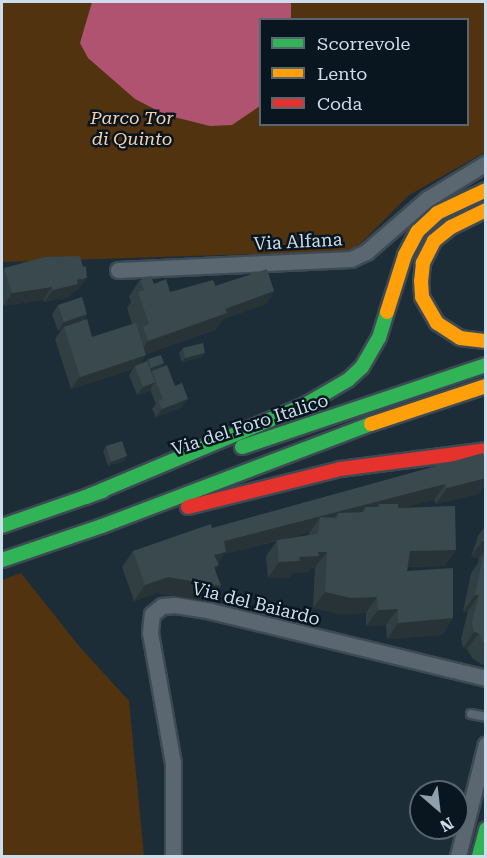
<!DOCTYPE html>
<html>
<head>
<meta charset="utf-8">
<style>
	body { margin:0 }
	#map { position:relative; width:487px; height:858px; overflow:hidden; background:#1d2d38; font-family:"Roboto Serif",serif }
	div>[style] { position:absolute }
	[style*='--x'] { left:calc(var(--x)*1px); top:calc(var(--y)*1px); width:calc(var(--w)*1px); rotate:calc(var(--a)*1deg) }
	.green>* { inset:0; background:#52330f }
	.water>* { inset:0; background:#af5370 }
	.roads { filter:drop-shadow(2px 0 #3d4a54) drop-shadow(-2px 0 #3d4a54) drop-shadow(0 2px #3d4a54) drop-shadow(0 -2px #3d4a54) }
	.lane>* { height:8px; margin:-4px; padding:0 4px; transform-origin:4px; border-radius:4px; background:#5b6770 }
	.street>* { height:15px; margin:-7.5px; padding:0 7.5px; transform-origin:7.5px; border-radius:7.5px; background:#5b6770 }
	.fast>* { height:14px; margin:-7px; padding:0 7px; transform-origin:7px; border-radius:7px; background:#30b455 }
	.slow>* { height:14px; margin:-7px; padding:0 7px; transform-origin:7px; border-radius:7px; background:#ff9f0a }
	.jam>* { height:14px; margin:-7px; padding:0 7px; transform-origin:7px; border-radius:7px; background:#e5322d }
	.wall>* { inset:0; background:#313f43 }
	.shaded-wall>* { inset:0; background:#283337 }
	.building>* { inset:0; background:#39494e }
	span { translate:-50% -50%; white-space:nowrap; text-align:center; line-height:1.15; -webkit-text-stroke:5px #09161f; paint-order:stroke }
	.park-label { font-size:18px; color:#f8cfac; font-style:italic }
	.street-label { font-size:18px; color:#ccddeb }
	.frame { position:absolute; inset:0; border:3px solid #ccddeb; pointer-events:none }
	.legend { position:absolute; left:259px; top:18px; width:210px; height:108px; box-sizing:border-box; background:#09161f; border:2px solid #576671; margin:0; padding:8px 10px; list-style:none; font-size:18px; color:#ccddeb }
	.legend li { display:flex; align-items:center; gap:12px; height:30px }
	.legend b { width:30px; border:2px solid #576671 }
	.north { position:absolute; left:409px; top:780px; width:60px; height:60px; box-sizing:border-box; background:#09161f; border:2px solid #576671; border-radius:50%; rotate:152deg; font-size:16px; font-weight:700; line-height:24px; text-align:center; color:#ccddeb }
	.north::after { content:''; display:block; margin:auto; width:21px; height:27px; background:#8f9fac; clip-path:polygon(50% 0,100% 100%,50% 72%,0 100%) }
</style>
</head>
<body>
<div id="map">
	<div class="green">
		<i style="clip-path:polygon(evenodd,2px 2px,485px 2px,485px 152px,409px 195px,360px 244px,348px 251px,2px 262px,2px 2px,260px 20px,468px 20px,468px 124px,260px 124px,260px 20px)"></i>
		<i style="clip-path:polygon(21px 573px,78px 645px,129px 701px,144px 856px,2px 856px,2px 580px)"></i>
	</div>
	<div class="water">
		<i style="clip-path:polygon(92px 2px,291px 2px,291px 19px,260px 20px,260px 106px,232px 125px,210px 126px,166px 115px,135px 99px,88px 58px,80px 43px)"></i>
	</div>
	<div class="roads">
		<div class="lane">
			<i style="--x:471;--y:714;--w:15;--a:11"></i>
		</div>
		<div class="street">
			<i style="--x:118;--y:270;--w:233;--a:-2.7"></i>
			<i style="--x:351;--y:259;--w:17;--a:-25"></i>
			<i style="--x:366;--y:252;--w:81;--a:-41"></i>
			<i style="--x:427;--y:199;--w:69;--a:-31.4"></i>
			<i style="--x:173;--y:856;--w:93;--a:-90"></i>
			<i style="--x:173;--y:763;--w:133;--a:-100"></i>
			<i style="--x:150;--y:632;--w:18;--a:-84"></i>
			<i style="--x:152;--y:614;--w:13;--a:-39"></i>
			<i style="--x:162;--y:606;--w:13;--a:-4"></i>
			<i style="--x:175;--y:605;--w:36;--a:9"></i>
			<i style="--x:211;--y:611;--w:283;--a:13.7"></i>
			<i style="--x:458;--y:856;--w:115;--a:-76"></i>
		</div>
		<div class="fast">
			<i style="--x:242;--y:447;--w:257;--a:-18.6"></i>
			<i style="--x:86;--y:497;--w:235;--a:-22.8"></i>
			<i style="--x:303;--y:406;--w:52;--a:-30"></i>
			<i style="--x:348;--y:380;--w:19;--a:-43"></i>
			<i style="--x:362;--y:367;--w:34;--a:-60"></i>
			<i style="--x:379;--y:338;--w:27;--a:-73"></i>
			<i style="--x:2;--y:526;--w:107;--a:-19.1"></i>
			<i style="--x:2;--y:560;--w:106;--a:-18.8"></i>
			<i style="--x:102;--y:526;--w:288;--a:-20.8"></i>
			<i style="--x:479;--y:856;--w:28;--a:-75"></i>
		</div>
		<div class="slow">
			<i style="--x:486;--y:210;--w:39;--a:154"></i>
			<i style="--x:451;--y:227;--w:22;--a:141"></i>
			<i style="--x:434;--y:241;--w:25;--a:117"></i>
			<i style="--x:423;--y:263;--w:18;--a:96"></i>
			<i style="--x:421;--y:281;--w:16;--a:86"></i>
			<i style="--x:422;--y:297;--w:30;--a:60"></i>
			<i style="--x:437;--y:323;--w:27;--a:33"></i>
			<i style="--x:460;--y:338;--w:26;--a:7"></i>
			<i style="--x:387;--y:312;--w:60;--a:-72.5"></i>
			<i style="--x:405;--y:255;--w:27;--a:-62"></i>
			<i style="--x:418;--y:231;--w:26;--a:-43"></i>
			<i style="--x:437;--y:213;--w:54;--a:-25.1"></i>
			<i style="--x:371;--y:424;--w:121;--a:-18.3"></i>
		</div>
		<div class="jam">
			<i style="--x:188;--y:507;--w:157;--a:-14"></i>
			<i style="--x:340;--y:469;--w:147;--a:-7.4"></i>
		</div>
	</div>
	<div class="wall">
		<i style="clip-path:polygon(4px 268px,78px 290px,73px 292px,69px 297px,44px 302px,43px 300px,3px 306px,2px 301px,2px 272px)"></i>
		<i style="clip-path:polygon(140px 280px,154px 284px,170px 292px,215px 286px,274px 291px,266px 304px,223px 319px,215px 330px,146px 354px,140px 364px,146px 362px,148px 359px,164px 363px,161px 367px,182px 407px,156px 417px,152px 409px,156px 404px,150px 389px,149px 391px,137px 395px,129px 375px,133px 369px,71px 389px,55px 339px,62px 329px,58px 331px,52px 314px,58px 305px,87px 314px,83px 321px,92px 337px,132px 324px,127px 308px,131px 302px,129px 296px)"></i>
		<i style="clip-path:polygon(183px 348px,202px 357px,182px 362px,179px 353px)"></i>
		<i style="clip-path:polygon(106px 446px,124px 461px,108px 466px,103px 451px)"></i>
		<i style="clip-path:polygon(evenodd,486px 463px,486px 483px,478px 494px,436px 504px,434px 500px,401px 508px,456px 550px,445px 566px,408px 567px,407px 571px,453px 618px,442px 635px,387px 639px,386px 625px,366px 626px,366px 613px,340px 614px,313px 608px,315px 568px,311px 568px,308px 572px,292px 573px,289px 578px,268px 578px,266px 556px,277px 541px,224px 554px,218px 563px,215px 571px,210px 602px,157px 593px,134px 601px,122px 567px,133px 551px,212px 528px,486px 463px,310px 532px,308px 535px,280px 540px,310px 532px)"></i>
		<i style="clip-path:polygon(486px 525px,486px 664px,483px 665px,472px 658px,467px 649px,463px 648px,461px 639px,468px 611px,463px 612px,471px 573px,478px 563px,479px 558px,471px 557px,478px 536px)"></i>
	</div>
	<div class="shaded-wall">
		<i style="clip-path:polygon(87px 278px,78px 290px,73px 292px,69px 297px,44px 302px,53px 290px,77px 280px)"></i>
		<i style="clip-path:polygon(52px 287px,43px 300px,3px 306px,12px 293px)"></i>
		<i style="clip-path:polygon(274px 291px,266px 304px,223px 319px,215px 330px,137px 357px,148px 341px,220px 310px)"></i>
		<i style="clip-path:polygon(87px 314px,81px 322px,64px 327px,62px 329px,58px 331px,64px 322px)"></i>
		<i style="clip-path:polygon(205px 353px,202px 357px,182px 362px,185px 358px)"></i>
		<i style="clip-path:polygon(146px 355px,138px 368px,135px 366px,133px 369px,71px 389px,80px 377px)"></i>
		<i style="clip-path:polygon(164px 363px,161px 368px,148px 373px,151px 368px)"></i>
		<i style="clip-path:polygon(155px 382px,149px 391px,137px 395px,143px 387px)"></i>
		<i style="clip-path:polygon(188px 399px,182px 407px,156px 417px,162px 409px)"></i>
		<i style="clip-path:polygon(127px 456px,124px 461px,108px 466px,111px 462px)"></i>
		<i style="clip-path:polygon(486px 478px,486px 483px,478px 494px,436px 504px,447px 488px)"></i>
		<i style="clip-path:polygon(445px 484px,434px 500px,373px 516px,379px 507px,379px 504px,370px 516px,364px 512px,365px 507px,357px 520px,337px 518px,338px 513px,328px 527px,320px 517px,310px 532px,224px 554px,216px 566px,219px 565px,208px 581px,203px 571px,224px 541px)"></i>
		<i style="clip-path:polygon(482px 541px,486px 541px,486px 550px,479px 558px,471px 557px)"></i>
		<i style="clip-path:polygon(456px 550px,445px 566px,399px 567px,410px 551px)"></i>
		<i style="clip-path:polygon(318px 552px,327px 552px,315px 568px,311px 568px,308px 572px,292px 573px,289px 578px,268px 578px,279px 562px)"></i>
		<i style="clip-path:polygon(168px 577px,221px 586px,210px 602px,157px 593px,134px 601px,145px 585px)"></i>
		<i style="clip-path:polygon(325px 592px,377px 597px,366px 613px,340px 614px,313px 608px)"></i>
		<i style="clip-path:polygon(475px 595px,479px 595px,468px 611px,463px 612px)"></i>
		<i style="clip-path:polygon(398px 609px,386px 625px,366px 626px,378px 610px)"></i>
		<i style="clip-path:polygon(453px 618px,442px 635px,387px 639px,398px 623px)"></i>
		<i style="clip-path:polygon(474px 632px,479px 633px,467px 649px,463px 648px)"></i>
	</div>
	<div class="building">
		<i style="clip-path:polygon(80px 256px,83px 267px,86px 266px,87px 278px,77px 280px,78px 284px,53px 290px,52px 287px,12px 293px,4px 268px,45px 257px)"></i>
		<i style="clip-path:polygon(267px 269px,274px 291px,225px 309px,215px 286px)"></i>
		<i style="clip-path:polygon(151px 276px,154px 284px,166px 279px,170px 292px,213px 280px,227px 313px,148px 341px,143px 327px,149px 324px,138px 292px,144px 290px,140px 280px)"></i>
		<i style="clip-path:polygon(82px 297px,87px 314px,64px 322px,58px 305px)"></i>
		<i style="clip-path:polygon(87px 319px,92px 337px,136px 323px,146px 355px,80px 377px,64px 327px)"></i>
		<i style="clip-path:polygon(203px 343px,205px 353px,185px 358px,183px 348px)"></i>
		<i style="clip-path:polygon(161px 355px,164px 363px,151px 368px,148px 359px)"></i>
		<i style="clip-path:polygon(147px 361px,155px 382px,143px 387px,135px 366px)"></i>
		<i style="clip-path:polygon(167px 365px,175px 386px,182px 383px,188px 399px,162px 409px,158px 401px,163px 399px,152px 371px)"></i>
		<i style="clip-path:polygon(122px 441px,127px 456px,111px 462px,106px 446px)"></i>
		<i style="clip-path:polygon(483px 453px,486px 463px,486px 478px,447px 488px,445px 484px,224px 541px,226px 552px,214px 555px,219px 565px,214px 567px,221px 586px,168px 577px,145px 585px,133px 551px,211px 524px,212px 528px)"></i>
		<i style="clip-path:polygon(379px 504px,398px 504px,398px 508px,455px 506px,456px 550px,410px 551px,407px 571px,453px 568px,453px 618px,398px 623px,398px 609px,378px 610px,377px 597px,351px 598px,325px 592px,327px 552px,318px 552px,319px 556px,299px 557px,300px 561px,279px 562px,277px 540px,318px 534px,320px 517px,337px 518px,338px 513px,364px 512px,365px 507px,379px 507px)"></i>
		<i style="clip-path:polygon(486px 531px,486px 541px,482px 541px)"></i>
		<i style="clip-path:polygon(483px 557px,486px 558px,486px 643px,483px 642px,479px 633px,474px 632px,472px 622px,479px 595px,475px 595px)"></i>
	</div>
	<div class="park-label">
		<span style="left:132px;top:129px">Parco Tor<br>di Quinto</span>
	</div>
	<div class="street-label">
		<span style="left:298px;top:242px;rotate:-3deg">Via Alfana</span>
		<span style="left:250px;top:425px;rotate:-18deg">Via del Foro Italico</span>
		<span style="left:256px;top:604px;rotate:14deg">Via del Baiardo</span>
	</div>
	<div class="frame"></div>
	<ul class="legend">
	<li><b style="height:8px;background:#30b455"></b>Scorrevole</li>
	<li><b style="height:8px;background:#ff9f0a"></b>Lento</li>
	<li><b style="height:8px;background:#e5322d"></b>Coda</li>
	</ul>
	<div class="north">N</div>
</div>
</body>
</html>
